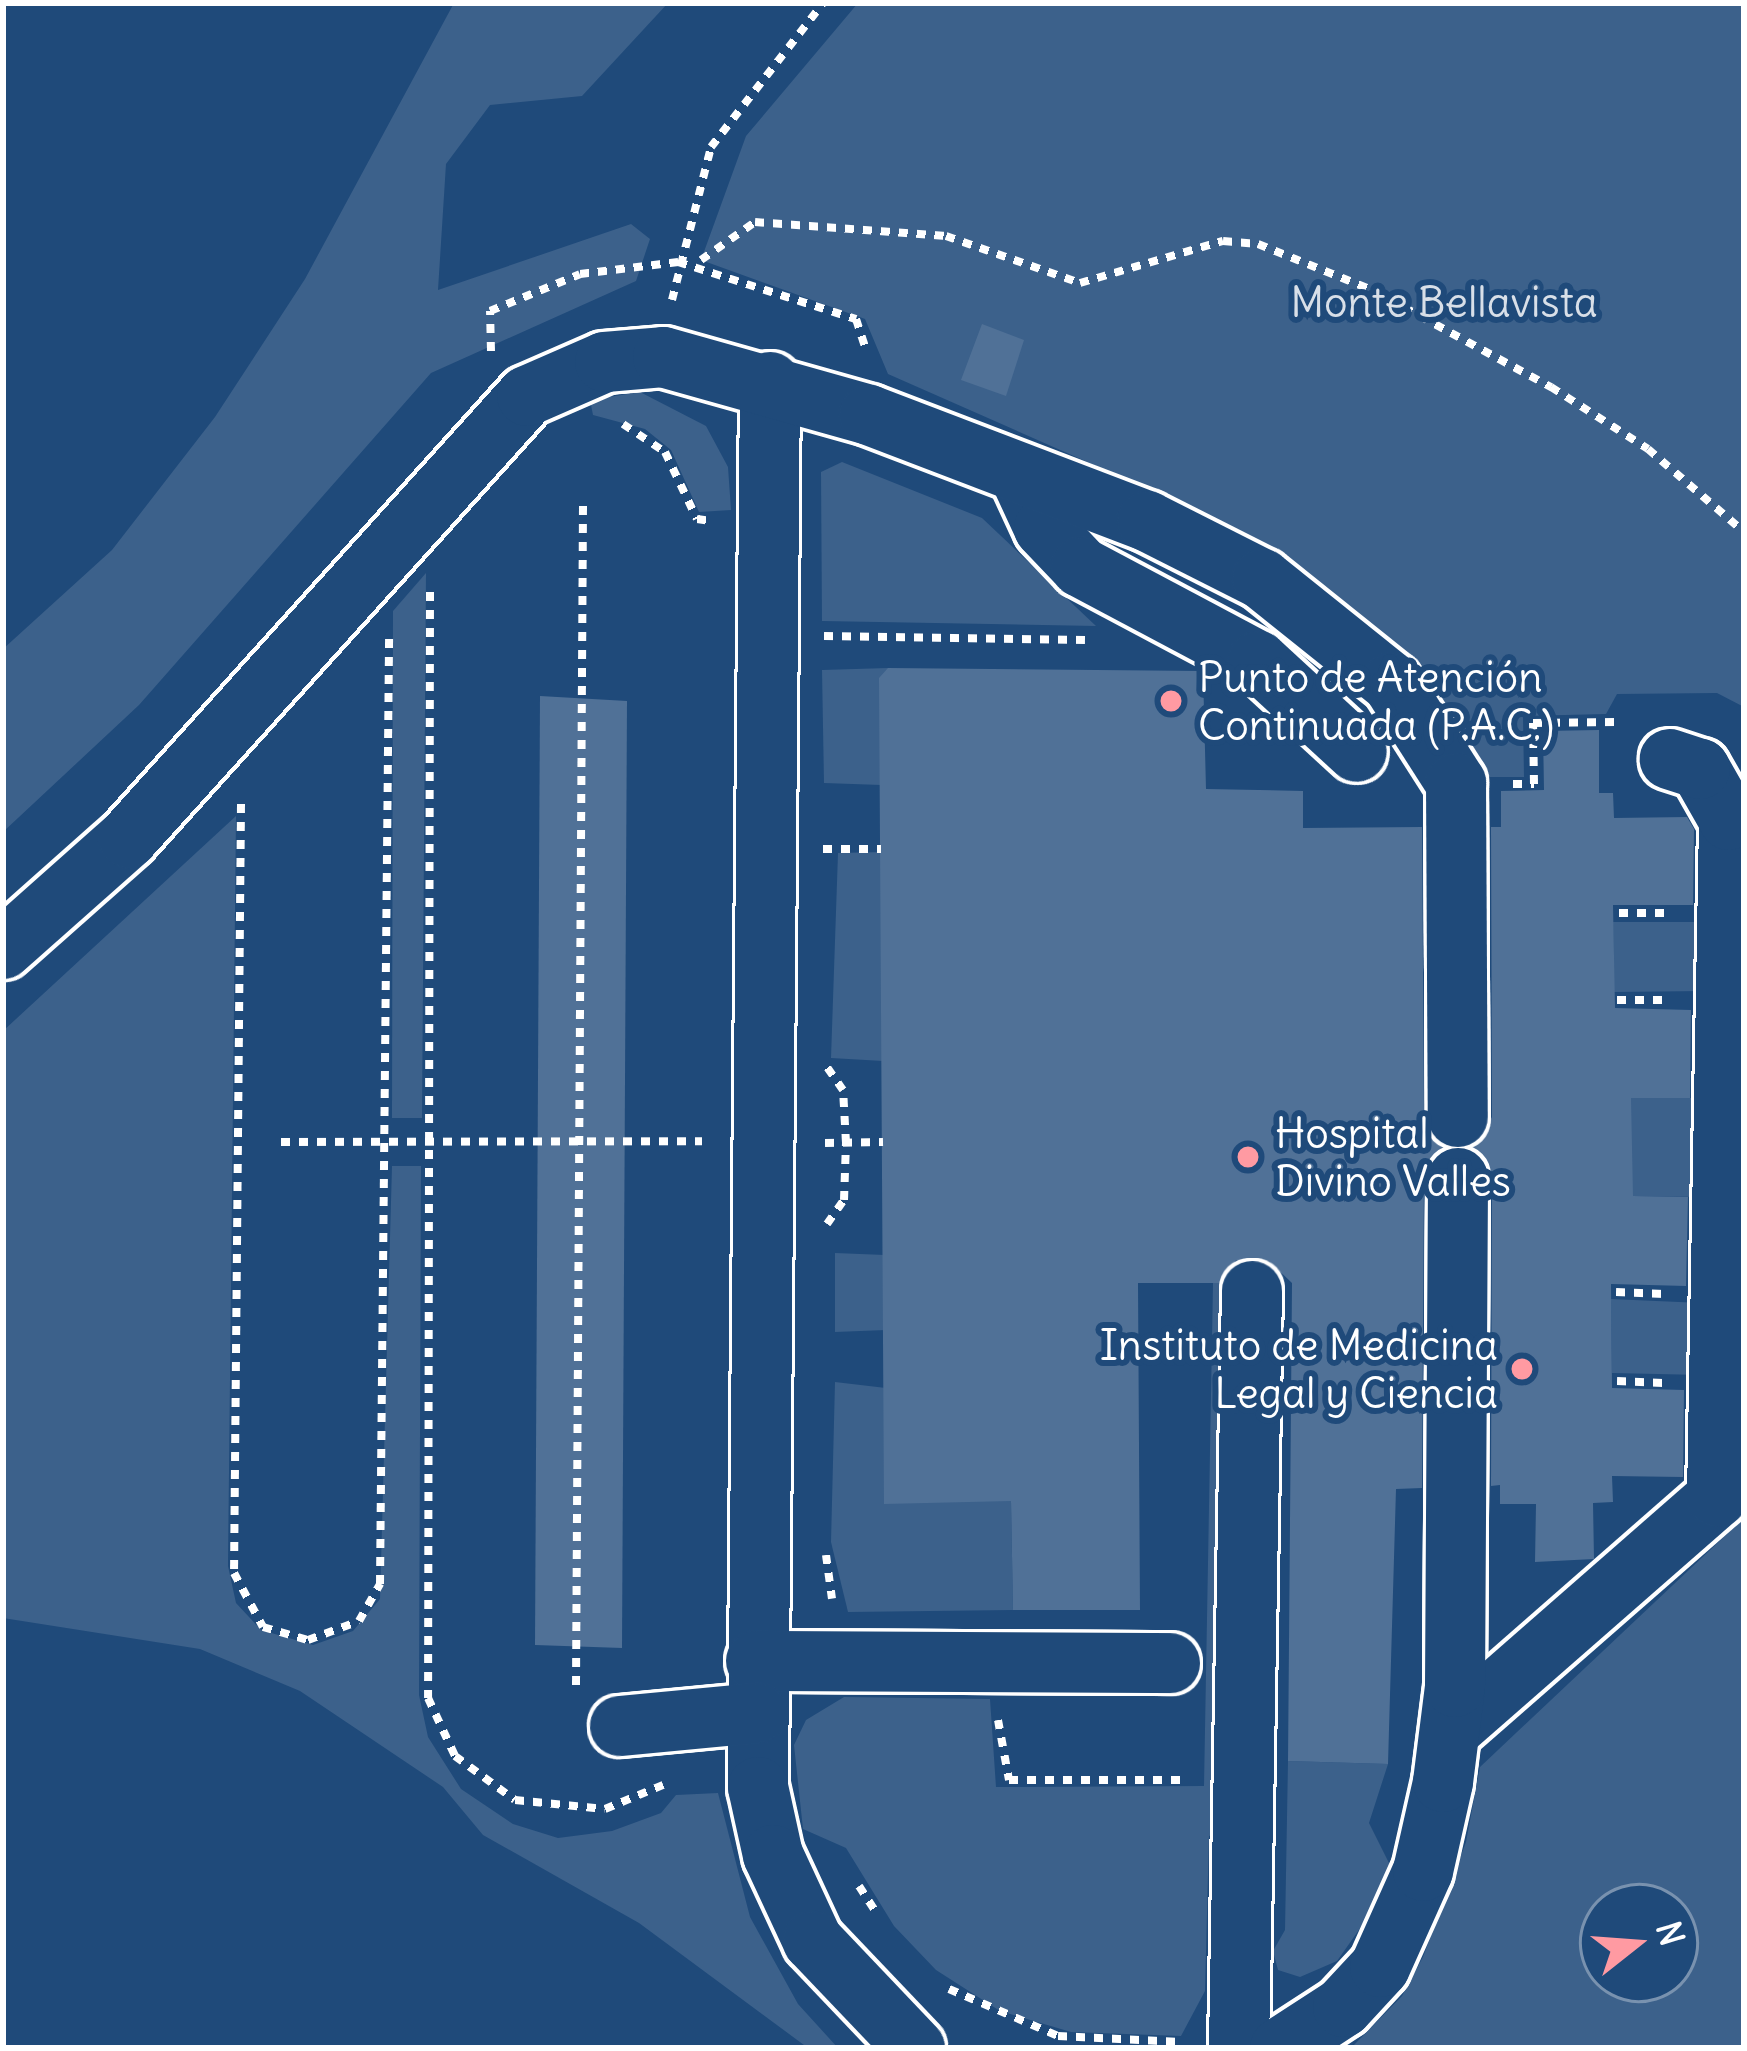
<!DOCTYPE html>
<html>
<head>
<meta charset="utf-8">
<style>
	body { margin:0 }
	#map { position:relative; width:1747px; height:2051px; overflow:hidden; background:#1f4a7a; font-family:Delius,sans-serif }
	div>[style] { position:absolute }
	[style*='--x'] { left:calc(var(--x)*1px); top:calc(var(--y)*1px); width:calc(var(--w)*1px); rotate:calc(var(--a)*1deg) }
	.green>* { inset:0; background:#3c618b }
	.building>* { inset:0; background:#507197 }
	.path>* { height:8px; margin-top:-4px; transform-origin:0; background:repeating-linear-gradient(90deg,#fff 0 9px,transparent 0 18px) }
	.roads { filter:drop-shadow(3px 0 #fff) drop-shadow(-3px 0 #fff) drop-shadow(0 3px #fff) drop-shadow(0 -3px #fff) }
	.minor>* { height:60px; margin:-30px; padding:0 30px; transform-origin:30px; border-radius:30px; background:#1f4a7a }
	.dots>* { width:33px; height:33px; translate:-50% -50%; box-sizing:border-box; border:6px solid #1f4a7a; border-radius:50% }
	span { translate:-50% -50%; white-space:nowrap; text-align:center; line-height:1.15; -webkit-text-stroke:12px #1f4a7a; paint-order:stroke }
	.park-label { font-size:42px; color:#d8dfe8 }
	.poi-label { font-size:42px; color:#fff }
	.left { translate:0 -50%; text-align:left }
	.right { translate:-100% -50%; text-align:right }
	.frame { position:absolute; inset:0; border:6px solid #fff; pointer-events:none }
	.north { position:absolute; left:1579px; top:1883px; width:120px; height:120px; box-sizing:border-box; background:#1f4a7a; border:3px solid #7992af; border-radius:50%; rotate:73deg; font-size:33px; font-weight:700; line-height:48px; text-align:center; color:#fff }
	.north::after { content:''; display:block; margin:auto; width:42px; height:54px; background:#ff9aa2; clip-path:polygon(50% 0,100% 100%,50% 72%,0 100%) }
</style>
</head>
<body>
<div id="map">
	<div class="green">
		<i style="clip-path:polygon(454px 3px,668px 3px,582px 96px,490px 105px,446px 164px,438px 290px,631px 224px,650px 239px,636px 281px,431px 373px,139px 705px,3px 832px,3px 649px,112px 550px,215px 417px,305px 279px)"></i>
		<i style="clip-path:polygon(858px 3px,1744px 3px,1744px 707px,1717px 693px,1617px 694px,1606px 714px,1523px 716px,1524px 777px,1482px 777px,1458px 720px,1410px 658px,1286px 560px,1210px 516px,888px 374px,865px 319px,701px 260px,746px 136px)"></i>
		<i style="clip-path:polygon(640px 392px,706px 426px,728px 467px,731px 510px,699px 512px,671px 450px,645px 429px,593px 415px,590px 400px)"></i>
		<i style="clip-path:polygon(842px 462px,982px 518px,1096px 626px,822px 621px,821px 472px)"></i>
		<i style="clip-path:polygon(426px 573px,422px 1118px,392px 1118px,393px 611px)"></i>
		<i style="clip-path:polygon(888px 668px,881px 785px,824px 783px,822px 670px)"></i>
		<i style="clip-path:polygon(236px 816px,228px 1566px,236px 1603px,261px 1630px,313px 1645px,353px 1631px,380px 1599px,392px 1166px,421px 1166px,419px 1695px,428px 1737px,461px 1789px,513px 1824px,558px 1838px,612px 1831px,661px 1813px,676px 1795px,718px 1793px,750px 1917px,798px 2004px,838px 2048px,808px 2048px,639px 1923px,483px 1835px,443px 1787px,300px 1691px,200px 1649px,3px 1618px,3px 1031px)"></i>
		<i style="clip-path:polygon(882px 852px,883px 1061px,831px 1058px,838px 853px)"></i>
		<i style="clip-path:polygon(1613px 922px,1706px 922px,1705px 991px,1614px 992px)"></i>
		<i style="clip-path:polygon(1631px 1098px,1704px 1098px,1703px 1197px,1629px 1196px)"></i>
		<i style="clip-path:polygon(835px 1253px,885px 1255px,886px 1330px,835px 1332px)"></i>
		<i style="clip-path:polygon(1213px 1283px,1229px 1283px,1220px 1834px,1209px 1836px,1205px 1991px,1181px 2036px,1071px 2032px,1000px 2011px,936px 1970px,894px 1926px,846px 1848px,803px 1829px,794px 1745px,806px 1720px,844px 1697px,990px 1699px,996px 1787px,1204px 1786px)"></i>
		<i style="clip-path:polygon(1611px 1299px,1702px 1303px,1702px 1375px,1612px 1373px)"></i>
		<i style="clip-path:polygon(835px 1382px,886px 1388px,1011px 1501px,1013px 1610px,848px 1612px,831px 1542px)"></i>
		<i style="clip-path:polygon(evenodd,1744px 1384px,1744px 2048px,1351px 2048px,1402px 1996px,1423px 1957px,1466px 1842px,1480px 1767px,1744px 1518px,1744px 1384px,1603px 1907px,1675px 1907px,1675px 1979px,1603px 1979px,1603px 1907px)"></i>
		<i style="clip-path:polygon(1288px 1761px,1388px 1764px,1369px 1823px,1390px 1865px,1373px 1910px,1337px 1961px,1300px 1977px,1278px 1970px,1273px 1951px,1285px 1930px)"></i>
	</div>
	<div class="building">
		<i style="clip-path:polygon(982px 324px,1024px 340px,1006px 396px,961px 380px)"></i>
		<i style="clip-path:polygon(888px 668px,1203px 671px,1206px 789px,1303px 791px,1303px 828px,1422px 827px,1424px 1117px,1442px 1148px,1424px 1178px,1422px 1488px,1396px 1489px,1388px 1764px,1288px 1761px,1292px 1283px,1269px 1261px,1236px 1260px,1220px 1283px,1138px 1283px,1140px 1610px,1013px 1610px,1011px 1501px,884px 1504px,879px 678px)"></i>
		<i style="clip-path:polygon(540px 696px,627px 701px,622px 1648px,535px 1645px)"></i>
		<i style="clip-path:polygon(1599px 730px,1599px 793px,1613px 793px,1614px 818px,1687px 817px,1694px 829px,1693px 905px,1613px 905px,1615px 1008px,1691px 1010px,1690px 1098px,1631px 1098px,1633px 1196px,1688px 1197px,1686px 1286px,1611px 1284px,1612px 1388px,1684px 1390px,1683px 1477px,1612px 1476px,1613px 1502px,1593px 1503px,1594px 1559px,1535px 1562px,1536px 1504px,1500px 1504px,1500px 1485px,1491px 1486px,1492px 1178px,1473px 1148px,1492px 1117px,1491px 827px,1501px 827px,1501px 791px,1544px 790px,1543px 731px)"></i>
	</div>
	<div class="path">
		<i style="--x:701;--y:260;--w:66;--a:-35.1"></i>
		<i style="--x:755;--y:222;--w:192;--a:4.2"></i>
		<i style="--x:946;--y:236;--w:142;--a:19.3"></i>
		<i style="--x:1080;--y:283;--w:149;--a:-16.4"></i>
		<i style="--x:1223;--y:241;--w:35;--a:5"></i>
		<i style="--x:1258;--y:244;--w:123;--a:22"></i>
		<i style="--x:1372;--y:290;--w:204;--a:28.5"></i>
		<i style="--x:1551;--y:387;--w:115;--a:32.6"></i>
		<i style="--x:1648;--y:449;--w:127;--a:40.8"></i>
		<i style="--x:672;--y:300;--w:158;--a:-75.7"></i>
		<i style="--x:711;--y:147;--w:182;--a:-52.1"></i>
		<i style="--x:491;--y:351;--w:40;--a:-91.4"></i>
		<i style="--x:490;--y:311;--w:97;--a:-22.3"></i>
		<i style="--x:580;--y:274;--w:99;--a:-7"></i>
		<i style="--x:678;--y:262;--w:187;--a:17.8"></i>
		<i style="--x:856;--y:319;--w:35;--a:72"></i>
		<i style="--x:623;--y:424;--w:50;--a:33.7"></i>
		<i style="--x:665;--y:452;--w:74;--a:64.5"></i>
		<i style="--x:697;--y:519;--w:14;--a:8"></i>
		<i style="--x:430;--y:592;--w:1106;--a:90.1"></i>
		<i style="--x:428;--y:1698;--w:64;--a:65"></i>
		<i style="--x:455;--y:1756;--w:74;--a:36.3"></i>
		<i style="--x:515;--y:1800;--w:90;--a:5.7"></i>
		<i style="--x:605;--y:1809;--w:63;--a:-22.5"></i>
		<i style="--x:824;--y:636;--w:261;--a:0.9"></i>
		<i style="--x:1513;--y:784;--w:21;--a:0"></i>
		<i style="--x:1534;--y:784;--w:61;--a:-90.9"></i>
		<i style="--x:1533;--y:723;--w:82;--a:-0.7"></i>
		<i style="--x:241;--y:804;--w:769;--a:90.52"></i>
		<i style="--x:234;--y:1573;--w:61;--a:61.8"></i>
		<i style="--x:263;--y:1627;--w:47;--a:16.1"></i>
		<i style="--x:308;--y:1640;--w:54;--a:-20.4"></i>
		<i style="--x:359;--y:1621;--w:43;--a:-60.4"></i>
		<i style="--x:380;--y:1584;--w:946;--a:-89.45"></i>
		<i style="--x:823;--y:849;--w:58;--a:0"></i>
		<i style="--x:1619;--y:913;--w:48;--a:0"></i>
		<i style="--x:1617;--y:1000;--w:48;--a:0"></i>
		<i style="--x:281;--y:1142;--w:421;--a:-0.1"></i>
		<i style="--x:825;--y:1143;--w:58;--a:-1"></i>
		<i style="--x:827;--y:1224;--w:29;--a:-55"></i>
		<i style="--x:844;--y:1200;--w:57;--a:-88"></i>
		<i style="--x:846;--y:1143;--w:53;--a:-93.2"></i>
		<i style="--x:843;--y:1090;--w:28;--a:-125"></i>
		<i style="--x:1616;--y:1292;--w:48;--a:2.4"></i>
		<i style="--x:1617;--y:1381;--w:46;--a:2.5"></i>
		<i style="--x:826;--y:1555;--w:44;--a:82.2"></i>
		<i style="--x:576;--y:1685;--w:1186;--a:-89.66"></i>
		<i style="--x:998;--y:1720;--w:61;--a:79.6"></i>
		<i style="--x:1009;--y:1780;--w:173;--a:0"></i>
		<i style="--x:859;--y:1886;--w:33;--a:57"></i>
		<i style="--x:949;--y:1989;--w:119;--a:23.3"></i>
		<i style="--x:1058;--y:2036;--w:123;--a:2.8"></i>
	</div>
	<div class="roads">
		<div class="minor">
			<i style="--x:770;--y:382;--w:1405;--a:90.49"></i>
			<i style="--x:758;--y:1787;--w:70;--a:77.6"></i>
			<i style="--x:773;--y:1855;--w:95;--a:65.1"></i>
			<i style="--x:813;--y:1941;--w:148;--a:46.4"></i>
			<i style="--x:1020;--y:476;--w:57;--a:65.2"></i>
			<i style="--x:1044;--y:528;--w:54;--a:46.5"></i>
			<i style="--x:1081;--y:567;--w:200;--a:28"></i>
			<i style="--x:1258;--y:661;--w:134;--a:42.6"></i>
			<i style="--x:3;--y:949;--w:167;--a:-41.6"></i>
			<i style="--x:128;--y:838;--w:595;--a:-47.93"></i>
			<i style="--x:527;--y:396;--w:85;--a:-23.6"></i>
			<i style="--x:605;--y:362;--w:58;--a:-4.9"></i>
			<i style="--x:663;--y:357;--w:214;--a:15.7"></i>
			<i style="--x:869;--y:415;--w:298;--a:20.9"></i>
			<i style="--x:1147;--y:521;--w:129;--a:26.8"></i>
			<i style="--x:1262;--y:579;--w:166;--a:38.7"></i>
			<i style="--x:1392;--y:683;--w:119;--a:57.4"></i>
			<i style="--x:1456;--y:783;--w:334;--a:89.7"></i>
			<i style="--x:756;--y:1661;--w:414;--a:0.3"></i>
			<i style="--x:620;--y:1726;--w:138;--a:-5.4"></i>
			<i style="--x:1451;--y:1730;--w:354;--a:-41.2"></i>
			<i style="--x:1717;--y:1497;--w:677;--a:-88.98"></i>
			<i style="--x:1729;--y:820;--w:59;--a:-119.6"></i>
			<i style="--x:1700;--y:769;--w:32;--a:-162"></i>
			<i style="--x:1239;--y:2048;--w:757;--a:-89.02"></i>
			<i style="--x:1280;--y:2048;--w:75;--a:-33.1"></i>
			<i style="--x:1343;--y:2007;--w:54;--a:-47.2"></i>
			<i style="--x:1380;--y:1967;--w:105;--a:-65.9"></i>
			<i style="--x:1423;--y:1871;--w:91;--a:-77.3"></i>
			<i style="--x:1443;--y:1782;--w:96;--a:-82.8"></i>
			<i style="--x:1455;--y:1687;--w:509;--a:-89.66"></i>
		</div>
	</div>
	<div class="dots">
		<i style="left:1171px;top:701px;background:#ff9aa2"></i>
		<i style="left:1248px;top:1157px;background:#ff9aa2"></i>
		<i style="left:1522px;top:1369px;background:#ff9aa2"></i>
	</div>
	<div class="park-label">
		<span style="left:1444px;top:302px">Monte Bellavista</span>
	</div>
	<div class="poi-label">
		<span class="left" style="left:1198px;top:701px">Punto de Atención<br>Continuada (P.A.C.)</span>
		<span class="left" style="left:1275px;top:1157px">Hospital<br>Divino Valles</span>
		<span class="right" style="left:1498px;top:1369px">Instituto de Medicina<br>Legal y Ciencia</span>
	</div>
	<div class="frame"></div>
	<div class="north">N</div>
</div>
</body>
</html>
